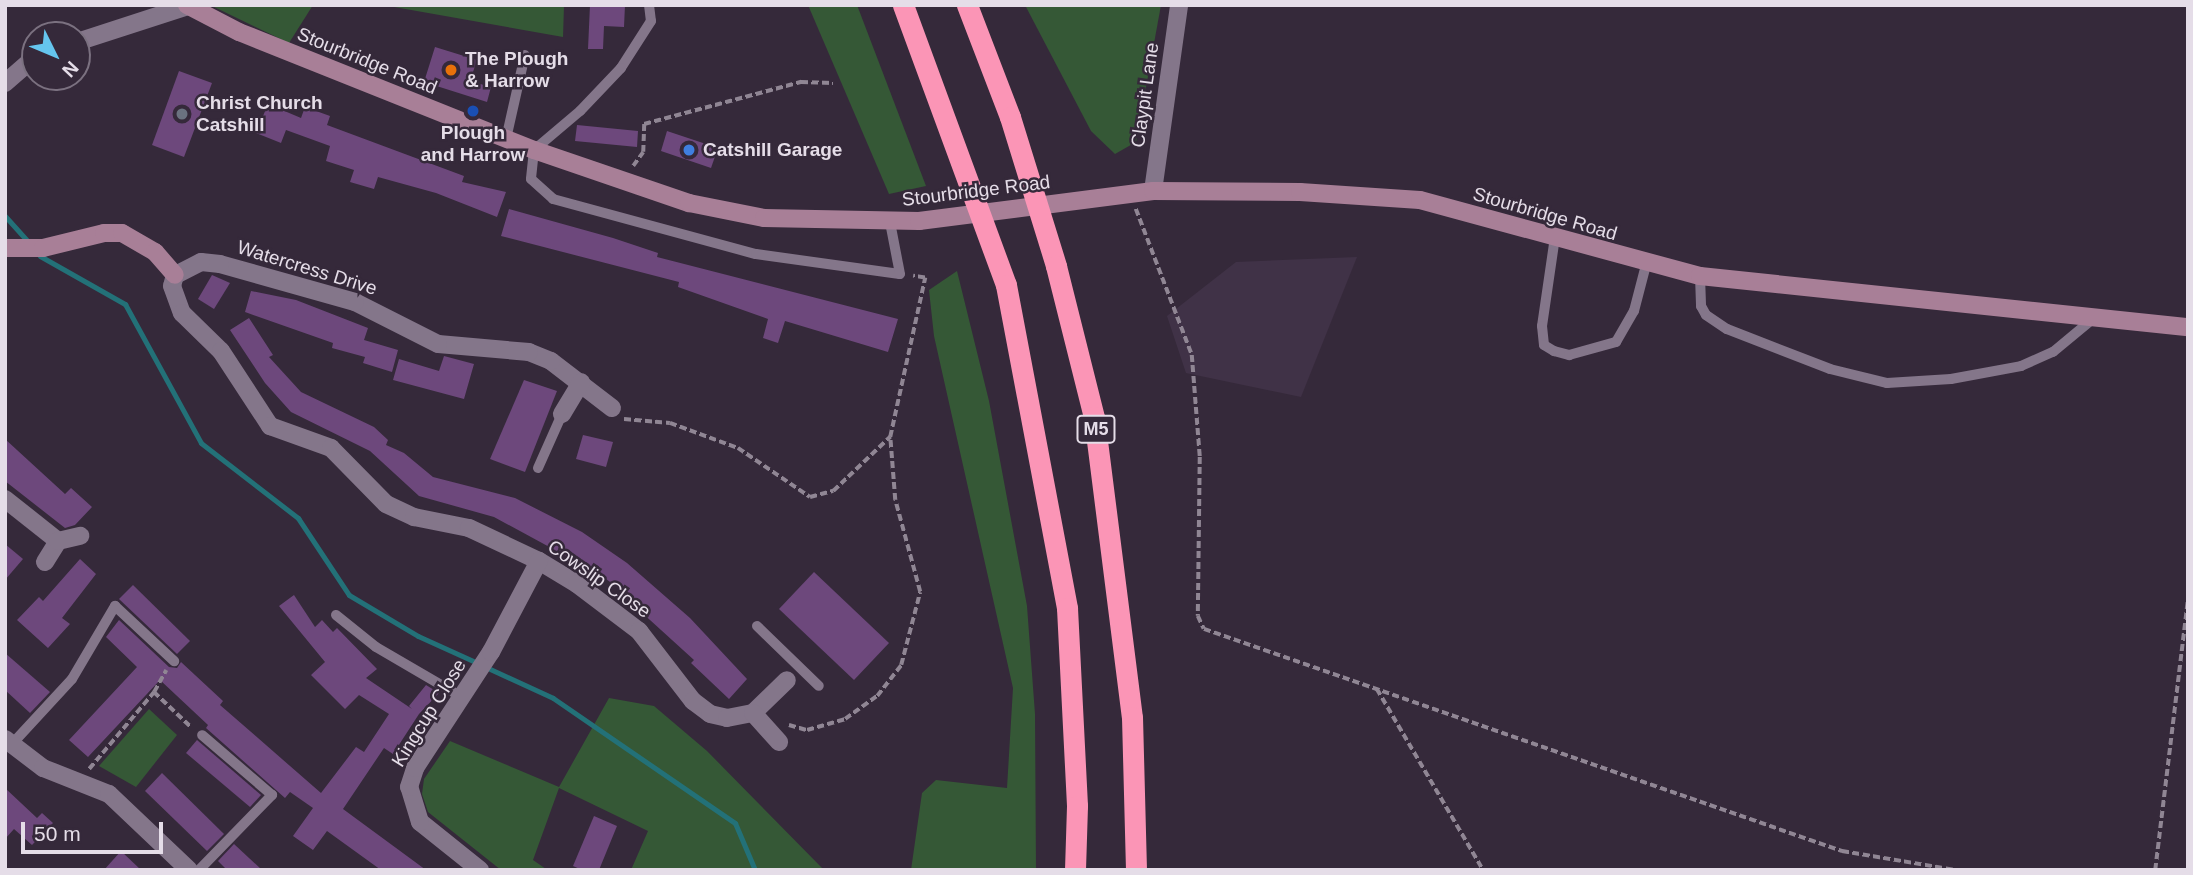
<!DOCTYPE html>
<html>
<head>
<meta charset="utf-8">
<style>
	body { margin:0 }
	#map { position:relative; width:2193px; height:875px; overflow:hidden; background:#35293a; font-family:Helvetica,sans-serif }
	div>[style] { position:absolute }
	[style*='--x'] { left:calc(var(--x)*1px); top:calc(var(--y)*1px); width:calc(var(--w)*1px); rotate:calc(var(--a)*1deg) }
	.built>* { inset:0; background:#403247 }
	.green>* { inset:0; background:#355836 }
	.stream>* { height:5px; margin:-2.5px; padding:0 2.5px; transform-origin:2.5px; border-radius:2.5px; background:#237178 }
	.building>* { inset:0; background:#6d487c }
	.path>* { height:3.5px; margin-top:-1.75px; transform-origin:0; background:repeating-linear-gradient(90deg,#908694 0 7px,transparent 0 10.5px) }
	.lane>* { height:10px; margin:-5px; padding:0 5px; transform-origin:5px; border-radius:5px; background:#84768a }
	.street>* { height:18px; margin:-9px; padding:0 9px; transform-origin:9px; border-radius:9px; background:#84768a }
	.secondary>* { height:18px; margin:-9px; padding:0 9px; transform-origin:9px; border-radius:9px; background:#a87f97 }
	.highway>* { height:21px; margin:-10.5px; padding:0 10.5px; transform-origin:10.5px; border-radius:10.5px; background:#fb95b6 }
	.dots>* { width:19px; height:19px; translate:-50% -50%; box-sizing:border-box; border:4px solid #35293a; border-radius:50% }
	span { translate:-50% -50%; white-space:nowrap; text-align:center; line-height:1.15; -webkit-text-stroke:5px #35293a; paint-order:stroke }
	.shield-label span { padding:2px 5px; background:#35293a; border:2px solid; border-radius:5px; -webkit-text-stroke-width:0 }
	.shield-label { font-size:18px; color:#e5dde8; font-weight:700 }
	.poi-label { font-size:19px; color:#e5dde8; font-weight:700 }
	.left { translate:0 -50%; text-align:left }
	.street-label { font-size:19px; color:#e5dde8 }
	.frame { position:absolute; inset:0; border:7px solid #e5dde8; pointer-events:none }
	.north { position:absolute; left:21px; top:21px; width:70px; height:70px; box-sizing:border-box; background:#35293a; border:2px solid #7b7180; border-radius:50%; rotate:133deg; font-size:19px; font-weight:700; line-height:28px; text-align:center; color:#e5dde8 }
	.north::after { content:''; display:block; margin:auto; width:24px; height:32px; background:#65c5ee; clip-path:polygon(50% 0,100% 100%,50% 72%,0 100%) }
	.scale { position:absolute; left:21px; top:822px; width:142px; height:32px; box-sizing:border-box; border:4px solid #e5dde8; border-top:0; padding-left:9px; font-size:21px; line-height:24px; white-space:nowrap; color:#e5dde8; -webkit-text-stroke:5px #35293a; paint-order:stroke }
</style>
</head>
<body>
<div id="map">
	<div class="built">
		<i style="clip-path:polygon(1357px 257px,1301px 397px,1186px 373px,1167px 316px,1236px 262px)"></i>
	</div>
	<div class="green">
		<i style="clip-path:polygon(210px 5px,313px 5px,289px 43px)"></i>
		<i style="clip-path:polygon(383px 5px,564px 5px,563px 37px)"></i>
		<i style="clip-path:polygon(808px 5px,857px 5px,926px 186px,889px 194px)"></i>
		<i style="clip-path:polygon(1025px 5px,1161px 5px,1136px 142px,1115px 154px,1091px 131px)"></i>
		<i style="clip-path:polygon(957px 271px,989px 401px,1027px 606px,1035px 714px,1036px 870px,911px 870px,922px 793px,936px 780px,1007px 788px,1013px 688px,934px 336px,929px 290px)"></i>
		<i style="clip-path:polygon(609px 698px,654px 706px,707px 751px,824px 870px,631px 870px,648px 831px,559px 788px,533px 860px,546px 869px,501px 870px,428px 812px,422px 794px,424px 779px,450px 741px,559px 787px)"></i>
		<i style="clip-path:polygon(149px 709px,177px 735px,136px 787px,99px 766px)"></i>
	</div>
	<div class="stream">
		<i style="--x:5;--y:216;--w:38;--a:48"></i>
		<i style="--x:40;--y:256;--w:98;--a:29.5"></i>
		<i style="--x:125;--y:304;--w:158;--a:61.3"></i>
		<i style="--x:201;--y:443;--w:123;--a:37.7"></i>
		<i style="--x:298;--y:518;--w:92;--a:56.5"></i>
		<i style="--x:349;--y:595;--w:80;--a:30.7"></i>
		<i style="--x:418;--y:636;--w:60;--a:24.4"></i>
		<i style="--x:490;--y:669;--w:69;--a:24.7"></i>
		<i style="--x:553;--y:698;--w:221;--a:34.5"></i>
		<i style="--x:735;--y:823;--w:51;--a:66.9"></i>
	</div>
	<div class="building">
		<i style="clip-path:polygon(590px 5px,625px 5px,624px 27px,604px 26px,603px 49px,588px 49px)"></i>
		<i style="clip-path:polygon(435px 47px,477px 60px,470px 81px,491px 87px,487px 102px,424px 82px)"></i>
		<i style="clip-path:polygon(179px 71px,212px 83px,184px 157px,152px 145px)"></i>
		<i style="clip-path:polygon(268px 104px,301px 118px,305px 107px,330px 116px,327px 125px,464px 176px,462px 182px,506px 192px,497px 217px,436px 193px,378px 177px,374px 189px,350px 182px,354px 170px,326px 161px,330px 146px,286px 130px,281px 143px,256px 133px)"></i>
		<i style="clip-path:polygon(577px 125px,638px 131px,637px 147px,575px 141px)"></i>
		<i style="clip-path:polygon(667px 131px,718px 148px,711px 168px,661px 151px)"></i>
		<i style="clip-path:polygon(509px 209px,613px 238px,658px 253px,657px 257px,898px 319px,888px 352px,785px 321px,778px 343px,763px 338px,768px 319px,678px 287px,679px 282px,501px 236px)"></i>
		<i style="clip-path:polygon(212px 275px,230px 283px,214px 309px,198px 299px)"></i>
		<i style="clip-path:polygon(251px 291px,296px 300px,368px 328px,364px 340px,398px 350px,392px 372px,363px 363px,365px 357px,332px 348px,333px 343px,245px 312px)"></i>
		<i style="clip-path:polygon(249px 318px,273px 355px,269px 357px,301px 392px,374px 427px,388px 440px,386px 445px,404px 453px,433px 477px,515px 498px,582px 532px,627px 563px,690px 618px,747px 679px,729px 699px,691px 663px,694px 660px,628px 600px,631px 597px,599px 574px,494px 517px,419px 496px,370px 451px,291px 412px,265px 383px,230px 330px)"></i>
		<i style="clip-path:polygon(444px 356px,474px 364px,464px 399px,393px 380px,399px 359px,439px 371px)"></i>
		<i style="clip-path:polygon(524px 380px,557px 391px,525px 472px,490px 459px)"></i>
		<i style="clip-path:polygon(583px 435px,613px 442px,606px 467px,576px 459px)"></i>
		<i style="clip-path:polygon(5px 439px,65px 494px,71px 488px,92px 507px,75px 525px,65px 528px,5px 481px)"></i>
		<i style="clip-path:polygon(5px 544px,23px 559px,5px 580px)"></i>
		<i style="clip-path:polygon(80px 559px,96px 574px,62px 618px,70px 624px,48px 648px,17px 620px,39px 597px,43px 601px)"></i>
		<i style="clip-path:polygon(814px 572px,889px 643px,854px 680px,779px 609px)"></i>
		<i style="clip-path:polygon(133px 585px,190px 641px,177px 654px,119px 599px)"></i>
		<i style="clip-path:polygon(294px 595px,315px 627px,322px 620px,333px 632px,337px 628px,377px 669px,366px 678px,412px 709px,409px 706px,426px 685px,439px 693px,419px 714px,393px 754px,384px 748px,343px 809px,426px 870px,381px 870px,327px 831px,313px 850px,293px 836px,313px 808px,290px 792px,285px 798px,206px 728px,208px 725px,160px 680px,88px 757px,69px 740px,137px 667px,106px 637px,119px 620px,169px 667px,177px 668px,181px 662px,223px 701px,220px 705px,321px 793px,356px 747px,364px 752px,389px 714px,359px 695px,345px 709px,311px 675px,325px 662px,279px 606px)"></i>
		<i style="clip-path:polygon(5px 653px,50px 692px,30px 713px,5px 690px)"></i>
		<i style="clip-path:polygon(197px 740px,261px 795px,250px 807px,186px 753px)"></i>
		<i style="clip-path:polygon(162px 773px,224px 834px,207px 851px,145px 791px)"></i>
		<i style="clip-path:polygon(5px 788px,37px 818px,42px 813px,53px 823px,32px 845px,14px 829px,5px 839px)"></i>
		<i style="clip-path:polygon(594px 816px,617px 826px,599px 870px,582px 870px,573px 866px)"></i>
		<i style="clip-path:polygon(234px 844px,262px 870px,227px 870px,218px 861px)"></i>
		<i style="clip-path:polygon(121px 851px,141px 870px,104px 870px)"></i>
	</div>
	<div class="path">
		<i style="--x:633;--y:166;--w:17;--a:-54"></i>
		<i style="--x:643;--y:152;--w:28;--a:-88"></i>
		<i style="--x:644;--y:124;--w:163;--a:-15"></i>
		<i style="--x:801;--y:82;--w:32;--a:2"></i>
		<i style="--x:1136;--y:209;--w:156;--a:69"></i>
		<i style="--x:1192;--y:355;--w:102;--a:85.5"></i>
		<i style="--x:1200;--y:457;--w:159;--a:90.7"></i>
		<i style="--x:1198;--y:616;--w:14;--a:65"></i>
		<i style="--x:1204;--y:629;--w:676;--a:19.19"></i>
		<i style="--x:1842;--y:851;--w:116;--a:9.5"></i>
		<i style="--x:624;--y:419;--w:46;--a:5"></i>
		<i style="--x:670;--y:423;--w:72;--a:20.2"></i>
		<i style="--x:738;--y:448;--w:87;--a:34.2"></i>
		<i style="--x:810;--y:497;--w:24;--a:-15"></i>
		<i style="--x:833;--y:491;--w:79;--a:-43.5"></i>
		<i style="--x:1377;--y:689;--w:210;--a:59.6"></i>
		<i style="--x:154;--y:692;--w:25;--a:-61"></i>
		<i style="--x:789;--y:725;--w:19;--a:16"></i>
		<i style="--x:807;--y:730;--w:40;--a:-16"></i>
		<i style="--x:845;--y:719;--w:39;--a:-36"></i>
		<i style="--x:877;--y:696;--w:39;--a:-52"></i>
		<i style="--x:901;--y:665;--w:75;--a:-75.4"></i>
		<i style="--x:920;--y:592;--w:95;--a:-105.2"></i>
		<i style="--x:895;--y:500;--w:63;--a:-94.5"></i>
		<i style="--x:890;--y:437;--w:163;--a:-77.6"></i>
		<i style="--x:925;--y:278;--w:12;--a:-171"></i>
		<i style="--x:89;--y:769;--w:101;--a:-49.8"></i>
		<i style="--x:154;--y:692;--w:51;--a:43.4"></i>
		<i style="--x:2155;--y:870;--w:275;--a:-83.1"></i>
	</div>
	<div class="lane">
		<i style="--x:649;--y:5;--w:16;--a:83"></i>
		<i style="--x:651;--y:21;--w:56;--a:122.6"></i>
		<i style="--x:621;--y:68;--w:59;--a:133.6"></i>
		<i style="--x:580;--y:111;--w:60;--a:139.7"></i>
		<i style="--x:534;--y:150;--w:29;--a:96"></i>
		<i style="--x:531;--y:179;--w:30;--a:42"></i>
		<i style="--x:553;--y:199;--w:210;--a:15.2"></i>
		<i style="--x:756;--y:254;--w:145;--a:7.9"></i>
		<i style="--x:900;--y:274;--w:53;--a:-100.9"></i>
		<i style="--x:506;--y:139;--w:86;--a:-77.3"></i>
		<i style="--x:1555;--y:237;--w:90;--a:98.3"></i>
		<i style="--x:1542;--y:326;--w:19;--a:84"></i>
		<i style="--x:1544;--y:345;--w:12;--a:31"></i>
		<i style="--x:1554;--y:351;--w:16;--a:15"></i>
		<i style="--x:1569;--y:355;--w:49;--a:-15.5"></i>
		<i style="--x:1616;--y:342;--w:36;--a:-60"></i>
		<i style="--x:1634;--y:311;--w:48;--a:-75.4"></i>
		<i style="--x:1700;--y:276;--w:30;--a:88"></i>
		<i style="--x:1701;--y:306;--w:10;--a:61"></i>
		<i style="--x:1706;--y:315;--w:25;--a:34"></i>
		<i style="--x:1727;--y:329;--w:110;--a:21.2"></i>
		<i style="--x:1830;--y:369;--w:59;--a:13.8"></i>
		<i style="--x:1887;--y:383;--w:64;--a:-3.6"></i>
		<i style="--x:1951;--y:379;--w:71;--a:-10.5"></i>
		<i style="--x:2021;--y:366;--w:35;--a:-24"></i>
		<i style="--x:2053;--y:352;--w:53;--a:-39.7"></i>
		<i style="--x:538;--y:468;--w:59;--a:-66"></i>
		<i style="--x:336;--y:615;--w:51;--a:38.7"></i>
		<i style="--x:376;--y:647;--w:97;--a:30.3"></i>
		<i style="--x:757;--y:626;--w:86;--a:44.1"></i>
		<i style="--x:12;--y:744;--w:88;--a:-47.3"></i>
		<i style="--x:72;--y:679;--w:85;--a:-59.5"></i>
		<i style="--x:115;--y:606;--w:81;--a:43"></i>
		<i style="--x:199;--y:870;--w:105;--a:-45.8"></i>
		<i style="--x:272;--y:795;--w:92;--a:-139.4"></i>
	</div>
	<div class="street">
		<i style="--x:77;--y:42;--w:117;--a:-18"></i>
		<i style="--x:5;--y:83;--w:40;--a:-41"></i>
		<i style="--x:1153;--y:191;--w:188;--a:-82"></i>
		<i style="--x:612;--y:408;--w:77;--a:-142.4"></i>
		<i style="--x:551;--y:361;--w:24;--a:-158"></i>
		<i style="--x:529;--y:352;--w:91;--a:-175"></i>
		<i style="--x:438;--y:344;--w:93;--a:-153.2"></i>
		<i style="--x:355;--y:302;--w:140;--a:-164.3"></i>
		<i style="--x:220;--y:264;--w:19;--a:-174"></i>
		<i style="--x:201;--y:262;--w:29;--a:153"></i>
		<i style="--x:175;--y:275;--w:11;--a:105"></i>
		<i style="--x:172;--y:286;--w:29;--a:70"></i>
		<i style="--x:182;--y:313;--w:54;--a:44.3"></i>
		<i style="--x:221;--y:351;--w:90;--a:56.8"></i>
		<i style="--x:270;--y:426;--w:65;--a:19.8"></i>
		<i style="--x:331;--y:448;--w:78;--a:45.5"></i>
		<i style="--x:386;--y:504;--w:31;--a:25"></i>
		<i style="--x:414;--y:517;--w:56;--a:11.3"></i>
		<i style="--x:469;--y:528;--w:77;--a:25.2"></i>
		<i style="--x:539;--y:561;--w:44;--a:31.2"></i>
		<i style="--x:577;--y:584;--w:78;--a:37.2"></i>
		<i style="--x:639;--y:631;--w:88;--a:52.4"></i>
		<i style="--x:693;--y:701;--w:21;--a:37"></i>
		<i style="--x:710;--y:714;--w:17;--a:13"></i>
		<i style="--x:727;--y:718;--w:26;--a:-11"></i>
		<i style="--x:753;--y:713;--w:47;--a:-44.1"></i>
		<i style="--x:562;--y:414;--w:37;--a:-59"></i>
		<i style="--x:5;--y:499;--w:68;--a:38.4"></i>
		<i style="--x:45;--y:562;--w:25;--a:-58"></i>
		<i style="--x:58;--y:541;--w:23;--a:-13"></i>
		<i style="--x:753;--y:713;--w:39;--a:48"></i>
		<i style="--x:5;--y:739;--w:48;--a:37.3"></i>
		<i style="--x:43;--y:768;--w:71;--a:21.5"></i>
		<i style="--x:109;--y:794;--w:110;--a:43.5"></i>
		<i style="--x:480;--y:870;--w:77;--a:-141.3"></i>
		<i style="--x:420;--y:822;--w:37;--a:-107"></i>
		<i style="--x:409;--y:787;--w:20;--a:-72"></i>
		<i style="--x:415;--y:768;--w:139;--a:-56.8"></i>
		<i style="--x:491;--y:652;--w:103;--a:-62.2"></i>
	</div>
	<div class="secondary">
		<i style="--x:187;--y:5;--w:59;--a:27.4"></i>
		<i style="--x:239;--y:32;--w:318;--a:21.8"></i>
		<i style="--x:534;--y:150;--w:164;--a:18.9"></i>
		<i style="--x:689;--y:203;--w:76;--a:11.3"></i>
		<i style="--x:764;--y:218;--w:155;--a:1.1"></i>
		<i style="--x:919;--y:221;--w:236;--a:-7.3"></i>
		<i style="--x:1153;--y:191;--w:147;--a:0.4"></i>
		<i style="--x:1300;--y:192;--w:120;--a:3.8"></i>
		<i style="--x:1420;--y:200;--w:290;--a:15.2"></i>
		<i style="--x:1700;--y:276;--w:491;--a:6"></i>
		<i style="--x:5;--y:248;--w:38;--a:0"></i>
		<i style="--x:43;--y:248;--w:63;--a:-13.8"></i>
		<i style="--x:104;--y:233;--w:18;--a:0"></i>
		<i style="--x:122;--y:233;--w:38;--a:30"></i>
		<i style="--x:155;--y:252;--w:30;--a:49"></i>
	</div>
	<div class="highway">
		<i style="--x:903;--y:5;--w:298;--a:69.8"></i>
		<i style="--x:1006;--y:285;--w:329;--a:79.3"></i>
		<i style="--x:1067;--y:608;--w:198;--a:87.1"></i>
		<i style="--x:1077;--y:806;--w:64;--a:91.8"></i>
		<i style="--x:967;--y:5;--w:120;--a:69"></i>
		<i style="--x:1010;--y:117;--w:156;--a:72.8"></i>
		<i style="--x:1056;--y:266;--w:156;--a:75.9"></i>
		<i style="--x:1094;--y:417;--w:302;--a:82.8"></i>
		<i style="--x:1132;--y:717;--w:153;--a:88.5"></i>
	</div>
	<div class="dots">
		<i style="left:451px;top:70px;background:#e8710a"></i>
		<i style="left:473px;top:111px;background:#1a4fb4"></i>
		<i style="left:182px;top:114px;background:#6b7280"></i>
		<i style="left:689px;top:150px;background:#3f7fe0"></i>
	</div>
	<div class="shield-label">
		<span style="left:1096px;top:429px">M5</span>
	</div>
	<div class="poi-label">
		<span class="left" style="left:465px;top:70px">The Plough<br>&amp; Harrow</span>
		<span class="left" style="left:196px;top:114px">Christ Church<br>Catshill</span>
		<span style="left:473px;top:144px">Plough<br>and Harrow</span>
		<span class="left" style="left:703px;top:150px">Catshill Garage</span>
	</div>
	<div class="street-label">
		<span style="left:367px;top:61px;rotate:22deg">Stourbridge Road</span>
		<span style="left:1145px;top:95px;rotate:-82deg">Claypit Lane</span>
		<span style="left:976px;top:191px;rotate:-7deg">Stourbridge Road</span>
		<span style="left:1545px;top:214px;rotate:16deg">Stourbridge Road</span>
		<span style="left:307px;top:268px;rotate:17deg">Watercress Drive</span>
		<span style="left:599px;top:579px;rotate:35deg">Cowslip Close</span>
		<span style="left:429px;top:713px;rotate:-58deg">Kingcup Close</span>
	</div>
	<div class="frame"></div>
	<div class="north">N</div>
	<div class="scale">50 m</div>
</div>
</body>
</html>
